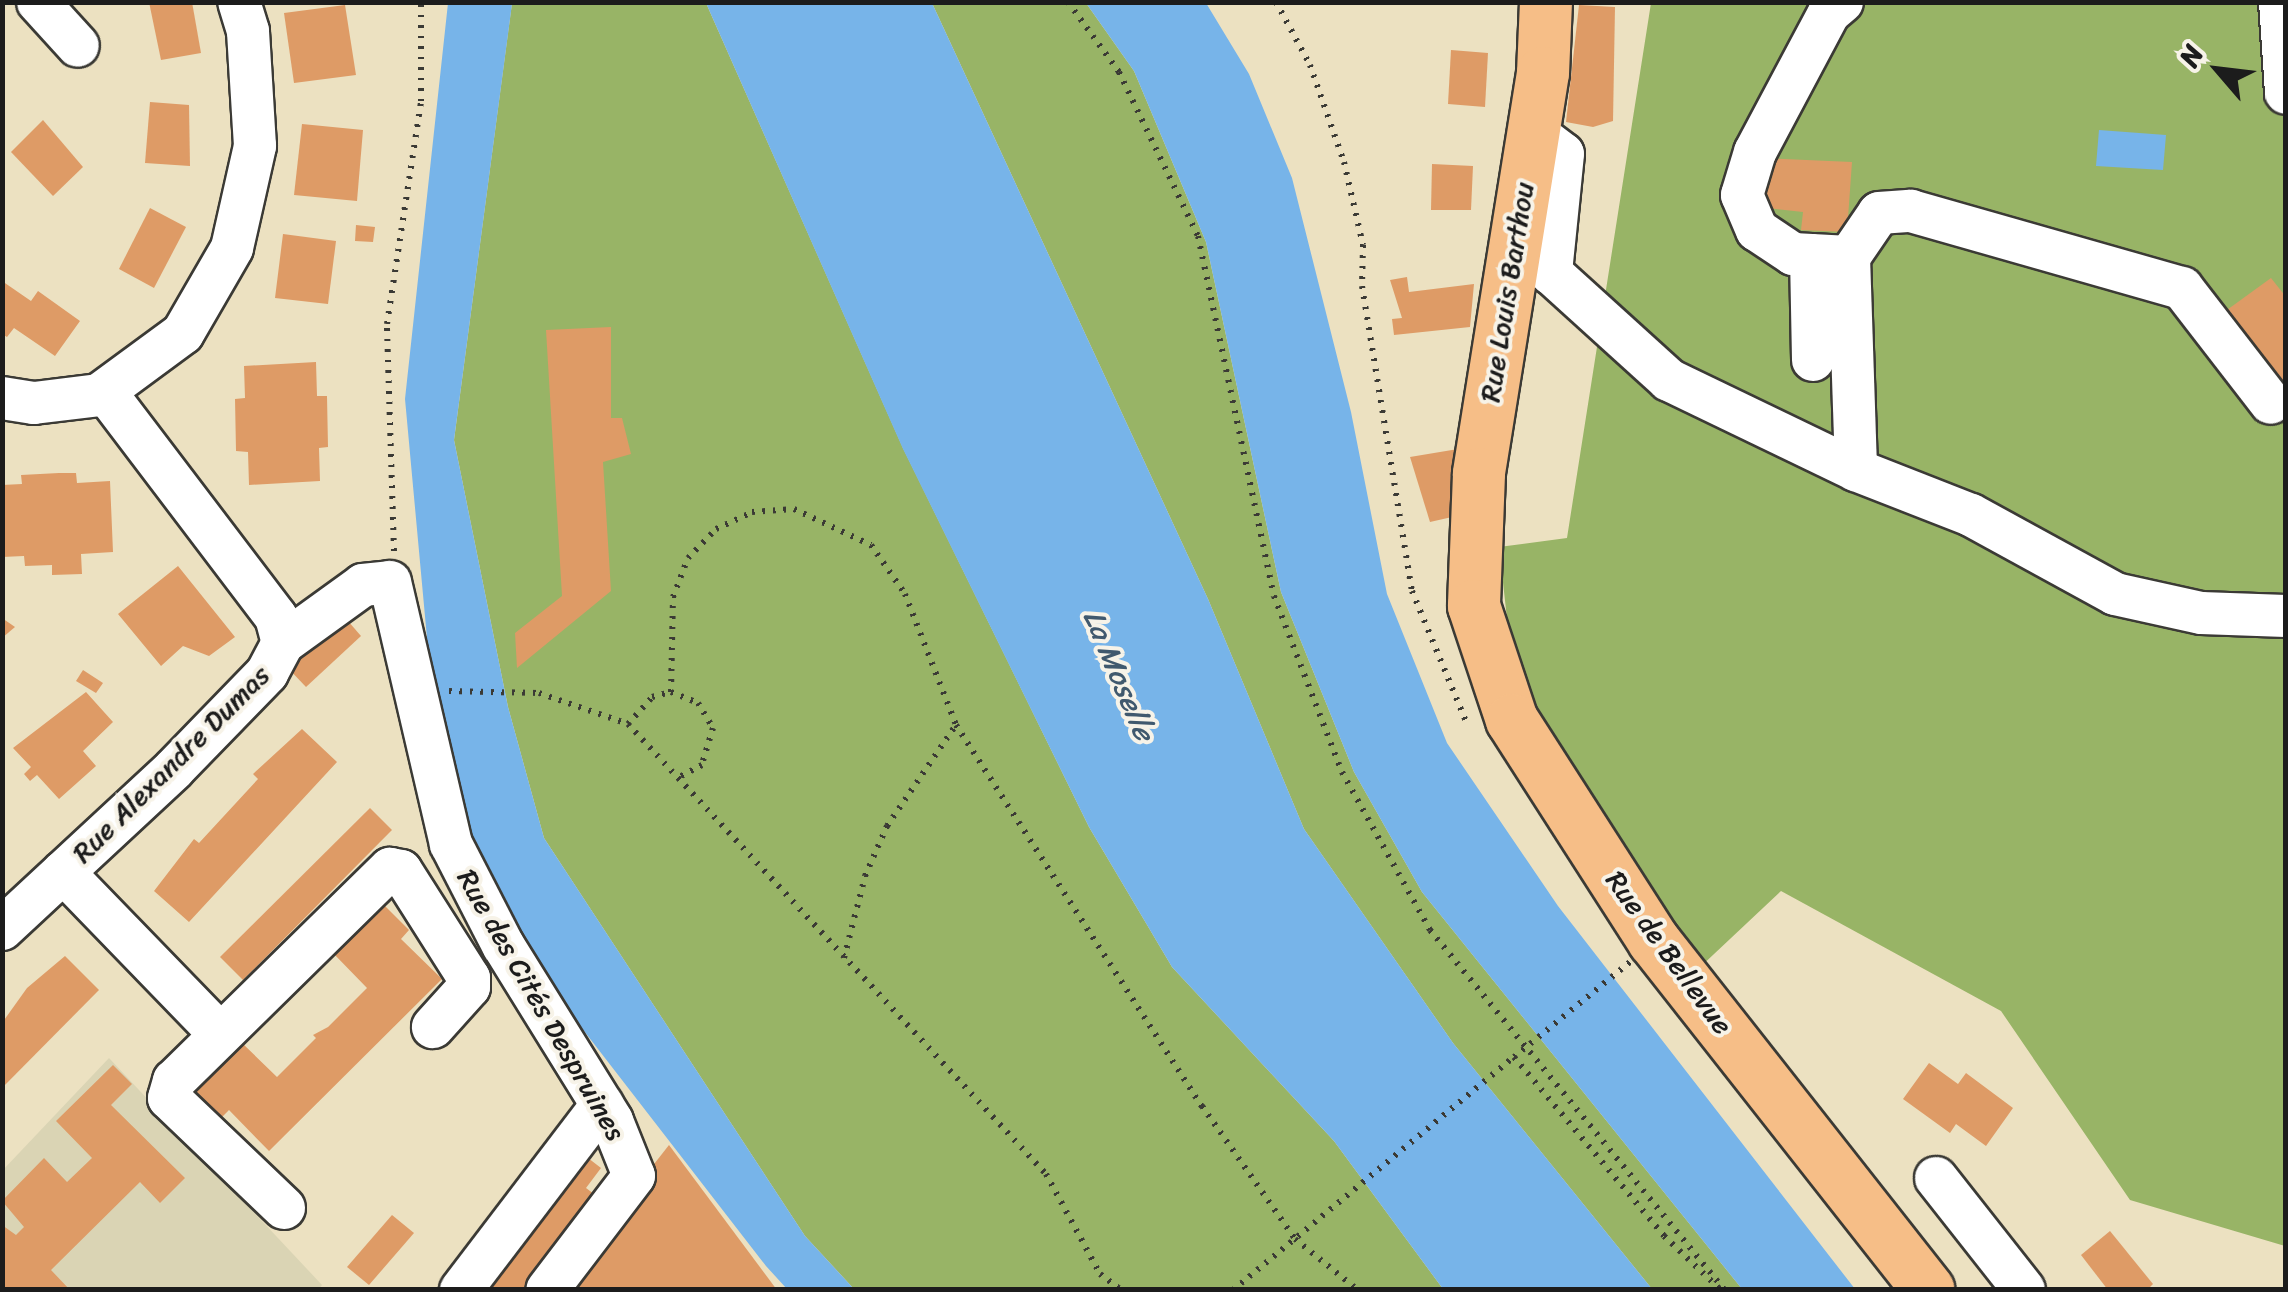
<!DOCTYPE html>
<html>
<head>
<meta charset="utf-8">
<style>
	body { margin:0 }
	#map { position:relative; width:2288px; height:1292px; overflow:hidden; background:#ece1c1; font-family:Sriracha,sans-serif }
	div>[style] { position:absolute }
	[style*='--x'] { left:calc(var(--x)*1px); top:calc(var(--y)*1px); width:calc(var(--w)*1px); rotate:calc(var(--a)*1deg) }
	.built>* { inset:0; background:#dad4b4 }
	.forest>* { inset:0; background:#98b466 }
	.water>* { inset:0; background:#77b4e9 }
	.building>* { inset:0; background:#de9b66 }
	.path>* { height:6px; margin-top:-3px; transform-origin:0; background:repeating-linear-gradient(90deg,#3b3a35 0 2.5px,transparent 0 10.5px) }
	.roads { filter:drop-shadow(2px 0 #3b3a35) drop-shadow(-2px 0 #3b3a35) drop-shadow(0 2px #3b3a35) drop-shadow(0 -2px #3b3a35) }
	.minor>* { height:42px; margin:-21px; padding:0 21px; transform-origin:21px; border-radius:21px; background:#fff }
	.major>* { height:52px; margin:-26px; padding:0 26px; transform-origin:26px; border-radius:26px; background:#f6be87 }
	.path-bridge>* { height:6px; margin-top:-3px; transform-origin:0; background:repeating-linear-gradient(90deg,#3b3a35 0 2.5px,transparent 0 10.5px) }
	span { translate:-50% -50%; white-space:nowrap; text-align:center; line-height:1.15; -webkit-text-stroke:8px #f7f3e8; paint-order:stroke }
	.street-label { font-size:28px; color:#1c1c1c }
	.water-label { font-size:30px; color:#40596e; font-style:italic }
	.frame { position:absolute; inset:0; border:5px solid #1c1c1c; pointer-events:none }
	.north { position:absolute; left:2168px; top:20px; width:100px; height:100px; -webkit-text-stroke:8px #f7f3e8; paint-order:stroke; rotate:298deg; font-size:28px; font-weight:700; line-height:40px; text-align:center; color:#1c1c1c }
	.north::after { content:''; display:block; margin:auto; width:35px; height:45px; background:#1c1c1c; clip-path:polygon(50% 0,100% 100%,50% 72%,0 100%) }
</style>
</head>
<body>
<div id="map">
	<div class="built">
		<i style="clip-path:polygon(109px 1058px,322px 1285px,318px 1290px,3px 1289px,2px 1171px)"></i>
	</div>
	<div class="forest">
		<i style="clip-path:polygon(512px 3px,706px 3px,903px 448px,1089px 827px,1172px 967px,1334px 1141px,1443px 1289px,854px 1289px,805px 1236px,544px 838px,508px 707px,454px 440px)"></i>
		<i style="clip-path:polygon(932px 3px,1086px 3px,1134px 71px,1206px 242px,1281px 592px,1354px 772px,1422px 892px,1742px 1289px,1652px 1289px,1453px 1043px,1304px 829px,1208px 599px)"></i>
		<i style="clip-path:polygon(1651px 3px,2285px 3px,2285px 1246px,2130px 1200px,2001px 1011px,1781px 891px,1697px 970px,1561px 764px,1512px 663px,1499px 547px,1567px 538px)"></i>
	</div>
	<div class="water">
		<i style="clip-path:polygon(448px 3px,512px 4px,454px 440px,508px 707px,544px 838px,805px 1236px,854px 1289px,787px 1289px,766px 1266px,550px 987px,470px 837px,435px 725px,405px 399px)"></i>
		<i style="clip-path:polygon(706px 3px,932px 3px,1208px 599px,1304px 829px,1453px 1043px,1652px 1289px,1443px 1289px,1334px 1141px,1172px 967px,1089px 827px,903px 449px)"></i>
		<i style="clip-path:polygon(1086px 3px,1206px 3px,1249px 74px,1292px 178px,1351px 412px,1387px 594px,1447px 743px,1558px 906px,1855px 1289px,1742px 1289px,1422px 892px,1354px 772px,1281px 592px,1206px 242px,1134px 71px)"></i>
		<i style="clip-path:polygon(2099px 130px,2166px 135px,2163px 170px,2096px 166px)"></i>
	</div>
	<div class="building">
		<i style="clip-path:polygon(149px 2px,192px 2px,201px 53px,161px 60px)"></i>
		<i style="clip-path:polygon(345px 5px,356px 75px,294px 83px,284px 13px)"></i>
		<i style="clip-path:polygon(1579px 5px,1615px 7px,1613px 121px,1593px 127px,1566px 122px)"></i>
		<i style="clip-path:polygon(1451px 50px,1488px 53px,1485px 107px,1448px 104px)"></i>
		<i style="clip-path:polygon(150px 102px,189px 105px,190px 166px,145px 163px)"></i>
		<i style="clip-path:polygon(43px 120px,83px 167px,53px 196px,11px 152px)"></i>
		<i style="clip-path:polygon(302px 124px,363px 130px,357px 201px,294px 195px)"></i>
		<i style="clip-path:polygon(1763px 158px,1852px 162px,1847px 232px,1801px 230px,1803px 212px,1759px 207px)"></i>
		<i style="clip-path:polygon(1432px 164px,1473px 166px,1471px 210px,1431px 210px)"></i>
		<i style="clip-path:polygon(150px 208px,186px 227px,154px 288px,119px 269px)"></i>
		<i style="clip-path:polygon(356px 225px,375px 227px,373px 242px,355px 241px)"></i>
		<i style="clip-path:polygon(283px 234px,336px 241px,328px 304px,275px 298px)"></i>
		<i style="clip-path:polygon(1407px 277px,1409px 292px,1474px 284px,1470px 327px,1394px 335px,1392px 319px,1402px 318px,1390px 280px)"></i>
		<i style="clip-path:polygon(2271px 278px,2286px 297px,2286px 406px,2220px 315px)"></i>
		<i style="clip-path:polygon(2px 281px,31px 301px,38px 291px,80px 321px,55px 356px,14px 328px,7px 337px,2px 334px)"></i>
		<i style="clip-path:polygon(611px 327px,611px 418px,622px 418px,631px 454px,603px 462px,611px 591px,517px 668px,515px 633px,562px 596px,546px 330px)"></i>
		<i style="clip-path:polygon(316px 362px,317px 396px,327px 396px,328px 447px,319px 448px,320px 481px,249px 485px,248px 452px,236px 451px,235px 399px,245px 398px,244px 366px)"></i>
		<i style="clip-path:polygon(1458px 449px,1452px 517px,1430px 522px,1410px 457px)"></i>
		<i style="clip-path:polygon(59px 473px,76px 473px,77px 483px,110px 481px,113px 552px,81px 554px,82px 574px,52px 575px,52px 565px,25px 566px,24px 556px,2px 557px,2px 485px,22px 484px,21px 475px)"></i>
		<i style="clip-path:polygon(178px 566px,235px 637px,209px 656px,183px 646px,161px 666px,118px 614px)"></i>
		<i style="clip-path:polygon(341px 613px,361px 636px,306px 687px,286px 666px)"></i>
		<i style="clip-path:polygon(2px 618px,15px 627px,2px 638px)"></i>
		<i style="clip-path:polygon(83px 670px,103px 683px,96px 693px,76px 681px)"></i>
		<i style="clip-path:polygon(86px 692px,113px 722px,83px 751px,96px 766px,59px 799px,37px 775px,30px 781px,24px 774px,31px 767px,13px 748px)"></i>
		<i style="clip-path:polygon(302px 729px,337px 762px,189px 922px,154px 891px,194px 839px,199px 843px,258px 779px,253px 774px)"></i>
		<i style="clip-path:polygon(370px 808px,392px 830px,243px 980px,220px 957px)"></i>
		<i style="clip-path:polygon(381px 902px,409px 930px,401px 939px,442px 979px,269px 1151px,229px 1110px,220px 1119px,192px 1092px,242px 1043px,277px 1077px,316px 1038px,313px 1035px,328px 1027px,367px 988px,332px 952px)"></i>
		<i style="clip-path:polygon(65px 956px,99px 990px,2px 1088px,2px 1023px,27px 988px)"></i>
		<i style="clip-path:polygon(1929px 1063px,1958px 1084px,1966px 1073px,2013px 1108px,1986px 1146px,1956px 1124px,1950px 1133px,1903px 1099px)"></i>
		<i style="clip-path:polygon(113px 1065px,132px 1084px,111px 1105px,185px 1178px,160px 1203px,140px 1182px,51px 1270px,70px 1290px,2px 1290px,2px 1225px,16px 1235px,24px 1227px,2px 1201px,44px 1158px,67px 1182px,92px 1158px,56px 1121px)"></i>
		<i style="clip-path:polygon(669px 1145px,777px 1290px,559px 1290px,640px 1182px)"></i>
		<i style="clip-path:polygon(579px 1151px,601px 1168px,586px 1188px,598px 1197px,528px 1290px,472px 1290px)"></i>
		<i style="clip-path:polygon(392px 1215px,414px 1233px,369px 1285px,347px 1267px)"></i>
		<i style="clip-path:polygon(2110px 1231px,2153px 1284px,2147px 1290px,2108px 1290px,2081px 1255px)"></i>
	</div>
	<div class="path">
		<i style="--x:1068;--y:2;--w:87;--a:53.9"></i>
		<i style="--x:1119;--y:72;--w:182;--a:64.3"></i>
		<i style="--x:1198;--y:236;--w:368;--a:78.1"></i>
		<i style="--x:1274;--y:596;--w:189;--a:68.9"></i>
		<i style="--x:1342;--y:772;--w:181;--a:60.9"></i>
		<i style="--x:1430;--y:930;--w:465;--a:50.7"></i>
		<i style="--x:1276;--y:2;--w:72;--a:61.6"></i>
		<i style="--x:1310;--y:65;--w:103;--a:70.7"></i>
		<i style="--x:1344;--y:162;--w:85;--a:77.1"></i>
		<i style="--x:1363;--y:245;--w:41;--a:91.4"></i>
		<i style="--x:1362;--y:286;--w:309;--a:80.7"></i>
		<i style="--x:1412;--y:591;--w:144;--a:67.5"></i>
		<i style="--x:394;--y:551;--w:227;--a:-91.8"></i>
		<i style="--x:387;--y:324;--w:226;--a:-81.3"></i>
		<i style="--x:421;--y:101;--w:99;--a:-90"></i>
		<i style="--x:449;--y:691;--w:90;--a:1.3"></i>
		<i style="--x:539;--y:693;--w:94;--a:19.2"></i>
		<i style="--x:628;--y:724;--w:614;--a:47.11"></i>
		<i style="--x:1046;--y:1174;--w:114;--a:61.6"></i>
		<i style="--x:1100;--y:1274;--w:26;--a:37"></i>
		<i style="--x:671;--y:692;--w:29;--a:22"></i>
		<i style="--x:698;--y:703;--w:29;--a:59"></i>
		<i style="--x:713;--y:728;--w:39;--a:107"></i>
		<i style="--x:702;--y:765;--w:26;--a:152"></i>
		<i style="--x:628;--y:724;--w:36;--a:-48"></i>
		<i style="--x:652;--y:697;--w:20;--a:-15"></i>
		<i style="--x:671;--y:692;--w:95;--a:-88.8"></i>
		<i style="--x:673;--y:597;--w:42;--a:-69"></i>
		<i style="--x:688;--y:558;--w:40;--a:-46"></i>
		<i style="--x:716;--y:529;--w:40;--a:-25"></i>
		<i style="--x:752;--y:512;--w:42;--a:-4.1"></i>
		<i style="--x:794;--y:509;--w:85;--a:25.1"></i>
		<i style="--x:871;--y:545;--w:60;--a:55.2"></i>
		<i style="--x:905;--y:594;--w:141;--a:68.7"></i>
		<i style="--x:956;--y:725;--w:454;--a:57.2"></i>
		<i style="--x:1202;--y:1106;--w:162;--a:55"></i>
		<i style="--x:1295;--y:1239;--w:81;--a:39"></i>
		<i style="--x:844;--y:958;--w:85;--a:-75.6"></i>
		<i style="--x:865;--y:876;--w:55;--a:-66.3"></i>
		<i style="--x:887;--y:826;--w:122;--a:-55.7"></i>
		<i style="--x:1233;--y:1290;--w:365;--a:-39.7"></i>
		<i style="--x:1514;--y:1057;--w:234;--a:50"></i>
		<i style="--x:1664;--y:1236;--w:79;--a:43.5"></i>
	</div>
	<div class="roads">
		<div class="minor">
			<i style="--x:38;--y:2;--w:59;--a:47.7"></i>
			<i style="--x:1842;--y:2;--w:17;--a:140"></i>
			<i style="--x:1829;--y:13;--w:157;--a:118"></i>
			<i style="--x:1755;--y:152;--w:45;--a:106.8"></i>
			<i style="--x:1742;--y:195;--w:38;--a:67"></i>
			<i style="--x:1757;--y:230;--w:43;--a:33.7"></i>
			<i style="--x:1793;--y:254;--w:56;--a:3.1"></i>
			<i style="--x:1849;--y:257;--w:213;--a:88.1"></i>
			<i style="--x:1856;--y:470;--w:123;--a:21.4"></i>
			<i style="--x:1971;--y:515;--w:164;--a:28.7"></i>
			<i style="--x:2115;--y:594;--w:88;--a:12.5"></i>
			<i style="--x:2201;--y:613;--w:85;--a:2"></i>
			<i style="--x:2280;--y:2;--w:91;--a:86.2"></i>
			<i style="--x:1534;--y:132;--w:36;--a:37"></i>
			<i style="--x:1563;--y:154;--w:120;--a:95.8"></i>
			<i style="--x:1551;--y:273;--w:159;--a:42.2"></i>
			<i style="--x:1669;--y:380;--w:208;--a:25.7"></i>
			<i style="--x:1811;--y:255;--w:105;--a:88.9"></i>
			<i style="--x:1849;--y:257;--w:53;--a:-55.7"></i>
			<i style="--x:1879;--y:213;--w:32;--a:-4"></i>
			<i style="--x:1911;--y:211;--w:282;--a:15.9"></i>
			<i style="--x:2182;--y:288;--w:145;--a:52.3"></i>
			<i style="--x:2;--y:398;--w:32;--a:9"></i>
			<i style="--x:34;--y:403;--w:65;--a:-7"></i>
			<i style="--x:99;--y:395;--w:104;--a:-36.4"></i>
			<i style="--x:183;--y:333;--w:98;--a:-60"></i>
			<i style="--x:232;--y:248;--w:105;--a:-77.3"></i>
			<i style="--x:255;--y:146;--w:115;--a:-93.5"></i>
			<i style="--x:248;--y:31;--w:30;--a:-107"></i>
			<i style="--x:283;--y:643;--w:99;--a:-35.9"></i>
			<i style="--x:363;--y:585;--w:27;--a:-6"></i>
			<i style="--x:390;--y:582;--w:269;--a:76.9"></i>
			<i style="--x:451;--y:844;--w:114;--a:62.8"></i>
			<i style="--x:503;--y:945;--w:207;--a:58.2"></i>
			<i style="--x:612;--y:1121;--w:59;--a:68.2"></i>
			<i style="--x:634;--y:1176;--w:143;--a:127.3"></i>
			<i style="--x:63;--y:872;--w:226;--a:45.9"></i>
			<i style="--x:2;--y:929;--w:235;--a:-42.9"></i>
			<i style="--x:174;--y:769;--w:134;--a:-45.9"></i>
			<i style="--x:267;--y:673;--w:34;--a:-62"></i>
			<i style="--x:283;--y:643;--w:27;--a:-105"></i>
			<i style="--x:276;--y:617;--w:283;--a:-127.2"></i>
			<i style="--x:1936;--y:1178;--w:142;--a:51.8"></i>
			<i style="--x:284;--y:1208;--w:159;--a:-136.3"></i>
			<i style="--x:169;--y:1098;--w:18;--a:-74"></i>
			<i style="--x:174;--y:1081;--w:303;--a:-44.5"></i>
			<i style="--x:390;--y:869;--w:11;--a:10"></i>
			<i style="--x:401;--y:871;--w:127;--a:57.6"></i>
			<i style="--x:469;--y:978;--w:9;--a:90"></i>
			<i style="--x:469;--y:987;--w:54;--a:132"></i>
			<i style="--x:461;--y:1290;--w:233;--a:-52.7"></i>
		</div>
		<div class="major">
			<i style="--x:1546;--y:2;--w:71;--a:92.4"></i>
			<i style="--x:1543;--y:73;--w:406;--a:99.1"></i>
			<i style="--x:1479;--y:474;--w:132;--a:92.2"></i>
			<i style="--x:1474;--y:606;--w:120;--a:71.6"></i>
			<i style="--x:1512;--y:720;--w:263;--a:57.3"></i>
			<i style="--x:1654;--y:941;--w:444;--a:51.8"></i>
		</div>
	</div>
	<div class="path-bridge">
		<i style="--x:1514;--y:1057;--w:156;--a:-39.3"></i>
	</div>
	<div class="street-label">
		<span style="left:1507px;top:292px;rotate:-81deg">Rue Louis Barthou</span>
		<span style="left:171px;top:764px;rotate:-45deg">Rue Alexandre Dumas</span>
		<span style="left:1669px;top:953px;rotate:54deg">Rue de Bellevue</span>
		<span style="left:541px;top:1005px;rotate:60deg">Rue des Cités Despruines</span>
	</div>
	<div class="water-label">
		<span style="left:1119px;top:675px;rotate:67deg">La Moselle</span>
	</div>
	<div class="frame"></div>
	<div class="north">N</div>
</div>
</body>
</html>
